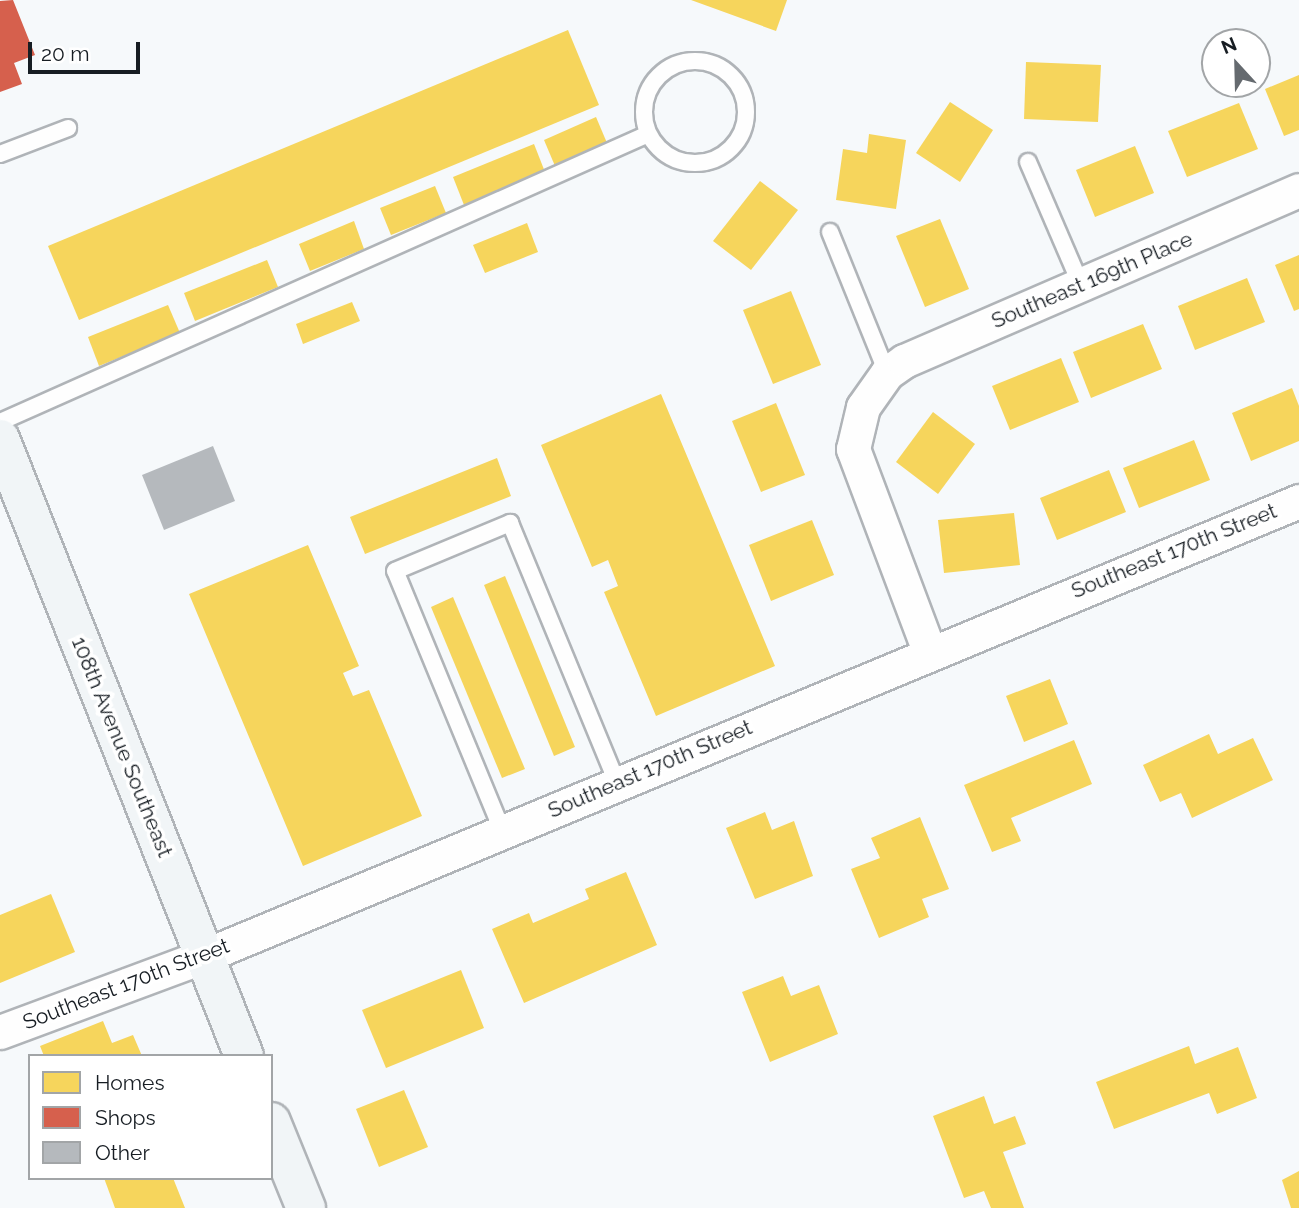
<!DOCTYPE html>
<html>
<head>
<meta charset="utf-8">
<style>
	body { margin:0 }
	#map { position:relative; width:1299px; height:1208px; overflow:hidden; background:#f6f9fb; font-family:Raleway,sans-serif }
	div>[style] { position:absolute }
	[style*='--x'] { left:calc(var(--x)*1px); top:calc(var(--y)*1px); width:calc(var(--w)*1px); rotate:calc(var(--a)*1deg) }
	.homes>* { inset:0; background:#f6d55c }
	.shops>* { inset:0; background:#d6604d }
	.building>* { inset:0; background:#b5b9bd }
	.roads { filter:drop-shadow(2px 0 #b0b4b8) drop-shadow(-2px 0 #b0b4b8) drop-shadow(0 2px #b0b4b8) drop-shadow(0 -2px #b0b4b8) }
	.lane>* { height:16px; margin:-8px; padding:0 8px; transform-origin:8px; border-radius:8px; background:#fefefe }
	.lane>.ring { margin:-8px; padding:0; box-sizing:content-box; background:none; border:16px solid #fefefe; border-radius:50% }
	.street>* { height:33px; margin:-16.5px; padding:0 16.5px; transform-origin:16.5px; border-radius:16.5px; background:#fefefe }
	.secondary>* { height:38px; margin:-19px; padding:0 19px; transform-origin:19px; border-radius:19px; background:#f1f5f7 }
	span { translate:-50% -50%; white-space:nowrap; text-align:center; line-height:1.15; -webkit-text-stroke:7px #fff; paint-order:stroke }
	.street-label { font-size:21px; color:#171d23 }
	.legend { position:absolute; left:28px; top:1054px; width:245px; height:126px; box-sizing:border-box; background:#fff; border:2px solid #a2a5a7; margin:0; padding:9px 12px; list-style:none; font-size:21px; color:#171d23 }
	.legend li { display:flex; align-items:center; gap:14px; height:35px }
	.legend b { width:35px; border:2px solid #a2a5a7 }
	.north { position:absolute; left:1201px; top:28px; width:70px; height:70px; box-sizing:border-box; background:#fff; border:2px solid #a2a5a7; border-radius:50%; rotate:338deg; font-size:19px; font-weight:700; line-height:28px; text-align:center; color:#171d23 }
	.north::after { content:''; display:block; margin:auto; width:24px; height:32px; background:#656a6f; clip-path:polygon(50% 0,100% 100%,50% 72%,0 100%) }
	.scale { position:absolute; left:28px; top:42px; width:112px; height:32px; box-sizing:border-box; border:4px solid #171d23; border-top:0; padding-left:9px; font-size:21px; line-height:24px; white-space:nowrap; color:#171d23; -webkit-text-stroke:5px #fff; paint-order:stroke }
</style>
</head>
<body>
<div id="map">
	<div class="homes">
		<i style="clip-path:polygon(691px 0,787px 0,776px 31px)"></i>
		<i style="clip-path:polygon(568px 30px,599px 105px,79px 320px,48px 246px)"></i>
		<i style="clip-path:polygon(1026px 62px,1101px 65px,1098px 122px,1024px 119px)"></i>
		<i style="clip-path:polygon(1299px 75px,1299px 130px,1284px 136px,1265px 89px)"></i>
		<i style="clip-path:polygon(950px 102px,993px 130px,960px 182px,916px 153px)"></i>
		<i style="clip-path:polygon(1239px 103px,1258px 149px,1187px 177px,1168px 131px)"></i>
		<i style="clip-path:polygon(596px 117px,607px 143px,555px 166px,544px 140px)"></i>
		<i style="clip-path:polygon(869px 134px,906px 140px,896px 209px,836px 200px,843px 149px,867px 153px)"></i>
		<i style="clip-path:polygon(534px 144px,545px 172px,464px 205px,453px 177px)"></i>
		<i style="clip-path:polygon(1135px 146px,1154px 193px,1095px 217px,1076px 170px)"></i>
		<i style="clip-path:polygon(760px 181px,798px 210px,751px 270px,713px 241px)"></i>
		<i style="clip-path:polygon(435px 186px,446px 213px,391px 235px,380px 208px)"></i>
		<i style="clip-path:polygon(940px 219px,969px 289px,925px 307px,896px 236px)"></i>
		<i style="clip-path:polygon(354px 221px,364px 249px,310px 271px,299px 244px)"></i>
		<i style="clip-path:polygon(527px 223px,538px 252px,485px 273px,473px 245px)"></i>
		<i style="clip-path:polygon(1299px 255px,1299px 309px,1294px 311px,1275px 265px)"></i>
		<i style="clip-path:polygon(267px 260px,278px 287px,195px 321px,184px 293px)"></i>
		<i style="clip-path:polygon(1247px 278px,1265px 322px,1195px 350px,1178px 306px)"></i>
		<i style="clip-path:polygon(791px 291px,821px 365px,773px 384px,743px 310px)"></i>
		<i style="clip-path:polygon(352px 302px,360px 321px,303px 344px,296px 324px)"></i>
		<i style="clip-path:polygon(168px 305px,180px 333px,99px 366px,88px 337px)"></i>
		<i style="clip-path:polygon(1143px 324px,1162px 369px,1091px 398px,1073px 352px)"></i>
		<i style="clip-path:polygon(1061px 358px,1079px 402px,1010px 430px,992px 386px)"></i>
		<i style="clip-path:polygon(1292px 388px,1299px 406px,1299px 441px,1251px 461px,1232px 413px)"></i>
		<i style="clip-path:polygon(661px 394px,775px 666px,656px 716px,604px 592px,618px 586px,608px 560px,592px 567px,541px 445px)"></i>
		<i style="clip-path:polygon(776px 403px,805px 475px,761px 492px,732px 421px)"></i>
		<i style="clip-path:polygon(933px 412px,975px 444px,938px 494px,896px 462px)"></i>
		<i style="clip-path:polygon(1194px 440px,1210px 480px,1139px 508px,1123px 468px)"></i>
		<i style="clip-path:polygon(497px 458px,511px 496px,365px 554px,350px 517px)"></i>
		<i style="clip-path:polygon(1109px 470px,1126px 512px,1057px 540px,1040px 498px)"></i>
		<i style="clip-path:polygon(1014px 513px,1020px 565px,944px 573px,938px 520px)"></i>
		<i style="clip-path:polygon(812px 520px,834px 575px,771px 601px,749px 545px)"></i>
		<i style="clip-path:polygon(308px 545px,359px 666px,343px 673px,353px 696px,369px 690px,422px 816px,303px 866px,189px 594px)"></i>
		<i style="clip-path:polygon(505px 576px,575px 747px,554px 756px,484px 585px)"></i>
		<i style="clip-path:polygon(453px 597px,525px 769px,502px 778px,431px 607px)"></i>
		<i style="clip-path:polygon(1050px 679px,1068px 724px,1024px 742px,1006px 696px)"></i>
		<i style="clip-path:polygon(1209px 734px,1218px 754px,1253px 738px,1273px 780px,1192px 818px,1181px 793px,1160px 802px,1143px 765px)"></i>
		<i style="clip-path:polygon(1074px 740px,1092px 784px,1011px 818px,1021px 841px,992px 852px,964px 785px)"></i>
		<i style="clip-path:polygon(765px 812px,772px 830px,794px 821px,813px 876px,755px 899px,726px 828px)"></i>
		<i style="clip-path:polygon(920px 817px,949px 889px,922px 899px,929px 917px,879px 938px,851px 869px,880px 858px,871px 838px)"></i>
		<i style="clip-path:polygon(626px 872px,657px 945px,524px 1003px,492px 929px,529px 913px,533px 923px,589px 899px,585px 889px)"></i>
		<i style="clip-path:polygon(51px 894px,75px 952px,0 983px,0 915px)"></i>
		<i style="clip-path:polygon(461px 970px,484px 1028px,386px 1068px,362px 1010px)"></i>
		<i style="clip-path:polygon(783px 976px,791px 996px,819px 985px,838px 1034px,770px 1062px,742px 992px)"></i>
		<i style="clip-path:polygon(103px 1021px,112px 1043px,133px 1035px,142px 1056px,44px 1056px,40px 1046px)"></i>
		<i style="clip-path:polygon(1189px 1046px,1195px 1064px,1238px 1047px,1257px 1098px,1217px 1114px,1209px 1093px,1114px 1129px,1096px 1082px)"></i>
		<i style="clip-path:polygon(404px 1090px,428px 1147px,379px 1167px,356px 1109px)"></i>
		<i style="clip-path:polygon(984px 1096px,994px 1124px,1015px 1116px,1026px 1144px,1003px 1152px,1024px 1208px,991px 1208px,984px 1191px,964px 1198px,933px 1116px)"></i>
		<i style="clip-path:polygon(1299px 1171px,1299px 1208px,1291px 1208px,1282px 1180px)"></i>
		<i style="clip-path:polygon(104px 1178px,173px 1178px,185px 1208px,115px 1208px)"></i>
	</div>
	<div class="shops">
		<i style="clip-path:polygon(13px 0,35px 55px,14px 63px,22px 84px,0 92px,0 1px)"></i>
	</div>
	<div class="building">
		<i style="clip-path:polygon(213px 446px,235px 501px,164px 530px,142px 475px)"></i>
	</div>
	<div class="roads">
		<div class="lane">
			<i class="ring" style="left:644px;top:61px;width:86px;height:86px"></i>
			<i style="--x:0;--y:154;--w:73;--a:-20.9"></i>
			<i style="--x:1028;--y:162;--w:134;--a:66.7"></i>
			<i style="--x:830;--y:232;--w:152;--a:68"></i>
			<i style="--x:0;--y:422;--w:709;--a:-23.96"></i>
			<i style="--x:502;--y:830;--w:280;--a:-112.4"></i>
			<i style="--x:395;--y:571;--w:125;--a:-22.7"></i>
			<i style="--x:510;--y:523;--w:281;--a:67.6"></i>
		</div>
		<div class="street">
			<i style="--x:929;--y:651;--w:216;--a:-110.6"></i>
			<i style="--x:853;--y:449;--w:43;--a:-76.6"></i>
			<i style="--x:863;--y:407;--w:42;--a:-54.8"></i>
			<i style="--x:887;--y:373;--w:21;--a:-35"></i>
			<i style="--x:904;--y:361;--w:430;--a:-23.4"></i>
			<i style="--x:0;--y:1032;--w:218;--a:-20.4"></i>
			<i style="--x:204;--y:956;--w:1186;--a:-22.56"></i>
		</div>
		<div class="secondary">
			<i style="--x:0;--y:439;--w:663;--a:68.42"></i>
			<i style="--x:271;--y:1122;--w:93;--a:67.9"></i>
		</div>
	</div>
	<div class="street-label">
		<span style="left:1092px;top:280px;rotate:-23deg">Southeast 169th Place</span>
		<span style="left:1174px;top:551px;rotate:-22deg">Southeast 170th Street</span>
		<span style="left:122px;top:747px;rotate:68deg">108th Avenue Southeast</span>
		<span style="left:650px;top:769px;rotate:-23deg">Southeast 170th Street</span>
		<span style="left:126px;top:984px;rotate:-21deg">Southeast 170th Street</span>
	</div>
	<ul class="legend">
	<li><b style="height:19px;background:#f6d55c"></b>Homes</li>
	<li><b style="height:19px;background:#d6604d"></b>Shops</li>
	<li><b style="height:19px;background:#b5b9bd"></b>Other</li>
	</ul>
	<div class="north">N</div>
	<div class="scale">20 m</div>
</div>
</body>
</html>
